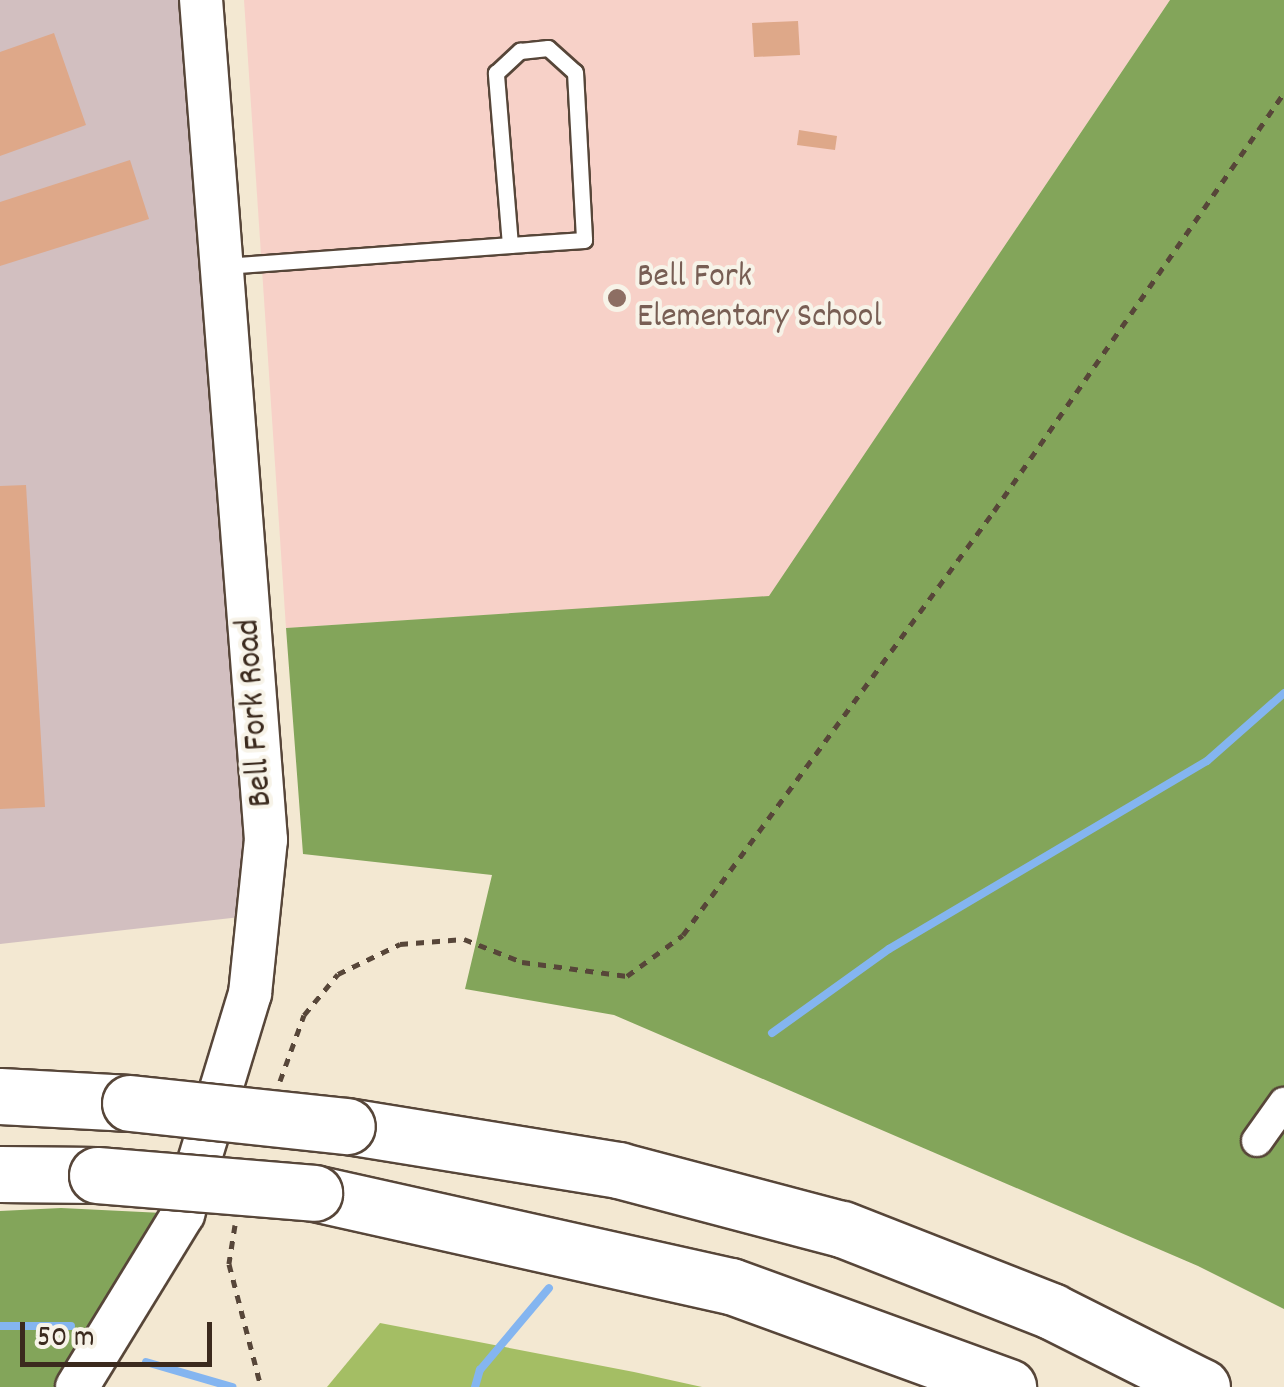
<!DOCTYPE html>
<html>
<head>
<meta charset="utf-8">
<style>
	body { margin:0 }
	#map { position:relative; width:1284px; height:1387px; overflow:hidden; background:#f3e8d2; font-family:Dekko,sans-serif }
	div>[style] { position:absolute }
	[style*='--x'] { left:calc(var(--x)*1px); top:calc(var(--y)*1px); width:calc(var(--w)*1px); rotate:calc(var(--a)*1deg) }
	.built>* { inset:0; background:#f7d1c8 }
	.industrial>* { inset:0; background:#d2bfc0 }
	.green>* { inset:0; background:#a4be64 }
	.forest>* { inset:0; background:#83a55a }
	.stream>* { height:8px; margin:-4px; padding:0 4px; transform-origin:4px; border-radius:4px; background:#84b5f0 }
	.building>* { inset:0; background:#dea889 }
	.path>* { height:5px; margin-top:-2.5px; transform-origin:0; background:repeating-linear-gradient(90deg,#574639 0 8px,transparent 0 16px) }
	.roads { filter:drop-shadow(2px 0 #574639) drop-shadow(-2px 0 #574639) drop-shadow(0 2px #574639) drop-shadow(0 -2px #574639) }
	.lane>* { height:15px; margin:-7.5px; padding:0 7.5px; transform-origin:7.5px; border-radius:7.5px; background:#fff }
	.street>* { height:30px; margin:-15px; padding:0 15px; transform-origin:15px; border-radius:15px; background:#fff }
	.secondary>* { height:42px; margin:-21px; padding:0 21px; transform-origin:21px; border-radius:21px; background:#fff }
	.highway>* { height:55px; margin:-27.5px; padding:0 27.5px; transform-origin:27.5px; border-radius:27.5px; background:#fff }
	.bridges { filter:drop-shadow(2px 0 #574639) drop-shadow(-2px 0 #574639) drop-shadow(0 2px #574639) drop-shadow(0 -2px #574639) }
	.highway-bridge>* { height:55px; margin:-27.5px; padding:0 27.5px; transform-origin:27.5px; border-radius:27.5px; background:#fff }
	.dots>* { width:28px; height:28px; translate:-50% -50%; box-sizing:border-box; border:5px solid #f7f3e8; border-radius:50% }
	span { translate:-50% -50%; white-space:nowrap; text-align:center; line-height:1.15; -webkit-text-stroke:8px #f7f3e8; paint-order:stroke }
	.education-label { font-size:35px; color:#785e54 }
	.left { translate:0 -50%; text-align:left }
	.street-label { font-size:35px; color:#3b2a1e }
	.scale { position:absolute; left:20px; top:1322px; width:192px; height:45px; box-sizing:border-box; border:5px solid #3b2a1e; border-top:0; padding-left:12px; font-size:30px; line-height:35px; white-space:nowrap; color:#3b2a1e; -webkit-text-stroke:8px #f7f3e8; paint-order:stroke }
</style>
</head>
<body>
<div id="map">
	<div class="built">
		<i style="clip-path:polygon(244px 0,1170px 0,769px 597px,286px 628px)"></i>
	</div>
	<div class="industrial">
		<i style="clip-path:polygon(0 0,201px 0,258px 915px,0 944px)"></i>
	</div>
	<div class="green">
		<i style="clip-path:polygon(380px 1323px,634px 1372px,702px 1387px,327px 1387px)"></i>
	</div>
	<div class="forest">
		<i style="clip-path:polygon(1170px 0,1284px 0,1284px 1309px,1198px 1266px,614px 1015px,465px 989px,492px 875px,303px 854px,286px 628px,769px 596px)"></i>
		<i style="clip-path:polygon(61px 1208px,183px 1214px,77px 1387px,0 1387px,0 1211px)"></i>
	</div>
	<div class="stream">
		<i style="--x:772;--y:1033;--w:144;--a:-35.7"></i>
		<i style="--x:889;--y:949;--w:369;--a:-30.6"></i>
		<i style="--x:1207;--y:761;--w:103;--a:-41.4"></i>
		<i style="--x:0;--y:1326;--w:71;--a:0"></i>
		<i style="--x:146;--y:1362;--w:90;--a:16.2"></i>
		<i style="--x:475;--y:1387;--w:18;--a:-74"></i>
		<i style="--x:480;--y:1370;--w:107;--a:-49.9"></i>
	</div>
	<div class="building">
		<i style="clip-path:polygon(798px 21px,800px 55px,754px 57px,752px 23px)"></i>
		<i style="clip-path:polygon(54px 33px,86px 125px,0 156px,0 52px)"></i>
		<i style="clip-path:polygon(799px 130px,837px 136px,835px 150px,797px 145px)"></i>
		<i style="clip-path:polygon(130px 160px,149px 219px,0 266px,0 202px)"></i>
		<i style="clip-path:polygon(26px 485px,45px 807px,0 809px,0 486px)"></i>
	</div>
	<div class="path">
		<i style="--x:280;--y:1081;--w:70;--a:-70"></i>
		<i style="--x:304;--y:1015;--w:53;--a:-50.3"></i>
		<i style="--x:338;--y:974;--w:69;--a:-25.8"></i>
		<i style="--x:400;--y:944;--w:64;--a:-4.5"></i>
		<i style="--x:464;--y:939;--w:62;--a:21.6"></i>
		<i style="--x:522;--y:962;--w:106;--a:7.6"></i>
		<i style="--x:627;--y:976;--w:69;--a:-36.2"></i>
		<i style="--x:683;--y:935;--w:526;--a:-53.74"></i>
		<i style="--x:994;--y:511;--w:509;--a:-55.25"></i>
		<i style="--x:235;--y:1225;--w:39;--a:99"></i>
		<i style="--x:229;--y:1264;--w:127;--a:75.4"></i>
	</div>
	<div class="roads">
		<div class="lane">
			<i style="--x:225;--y:266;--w:286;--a:-4.2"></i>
			<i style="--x:510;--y:245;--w:173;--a:-94.7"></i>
			<i style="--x:496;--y:73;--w:33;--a:-43"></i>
			<i style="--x:520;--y:51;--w:28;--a:-6"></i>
			<i style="--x:548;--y:48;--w:36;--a:42"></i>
			<i style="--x:575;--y:72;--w:168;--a:86.9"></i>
			<i style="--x:584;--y:240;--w:74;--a:176.1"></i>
		</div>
		<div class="street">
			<i style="--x:1257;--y:1141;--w:47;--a:-54.6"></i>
		</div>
		<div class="secondary">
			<i style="--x:77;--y:1387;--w:203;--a:-58.5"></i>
			<i style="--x:183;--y:1214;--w:230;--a:-73.1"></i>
			<i style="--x:250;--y:994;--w:155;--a:-84.1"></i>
			<i style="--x:266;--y:840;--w:843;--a:-94.42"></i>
		</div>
		<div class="highway">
			<i style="--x:0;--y:1096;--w:130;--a:3.1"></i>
			<i style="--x:347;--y:1126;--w:275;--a:9.2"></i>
			<i style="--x:618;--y:1170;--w:232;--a:14.8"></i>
			<i style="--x:842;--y:1229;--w:225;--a:21.4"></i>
			<i style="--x:1051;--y:1311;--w:169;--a:26.7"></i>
			<i style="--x:0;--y:1174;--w:97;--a:0.6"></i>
			<i style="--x:314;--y:1193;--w:427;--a:12.6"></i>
			<i style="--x:731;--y:1286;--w:295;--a:20"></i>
		</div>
	</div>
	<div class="bridges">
		<div class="highway-bridge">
			<i style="--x:130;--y:1103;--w:218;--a:6.1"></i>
			<i style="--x:97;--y:1175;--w:218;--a:4.7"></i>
		</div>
	</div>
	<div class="dots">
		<i style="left:617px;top:298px;background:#8d6e63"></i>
	</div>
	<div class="education-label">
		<span class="left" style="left:637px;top:298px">Bell Fork<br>Elementary School</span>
	</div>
	<div class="street-label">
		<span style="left:256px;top:713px;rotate:-94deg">Bell Fork Road</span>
	</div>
	<div class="scale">50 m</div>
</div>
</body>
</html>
